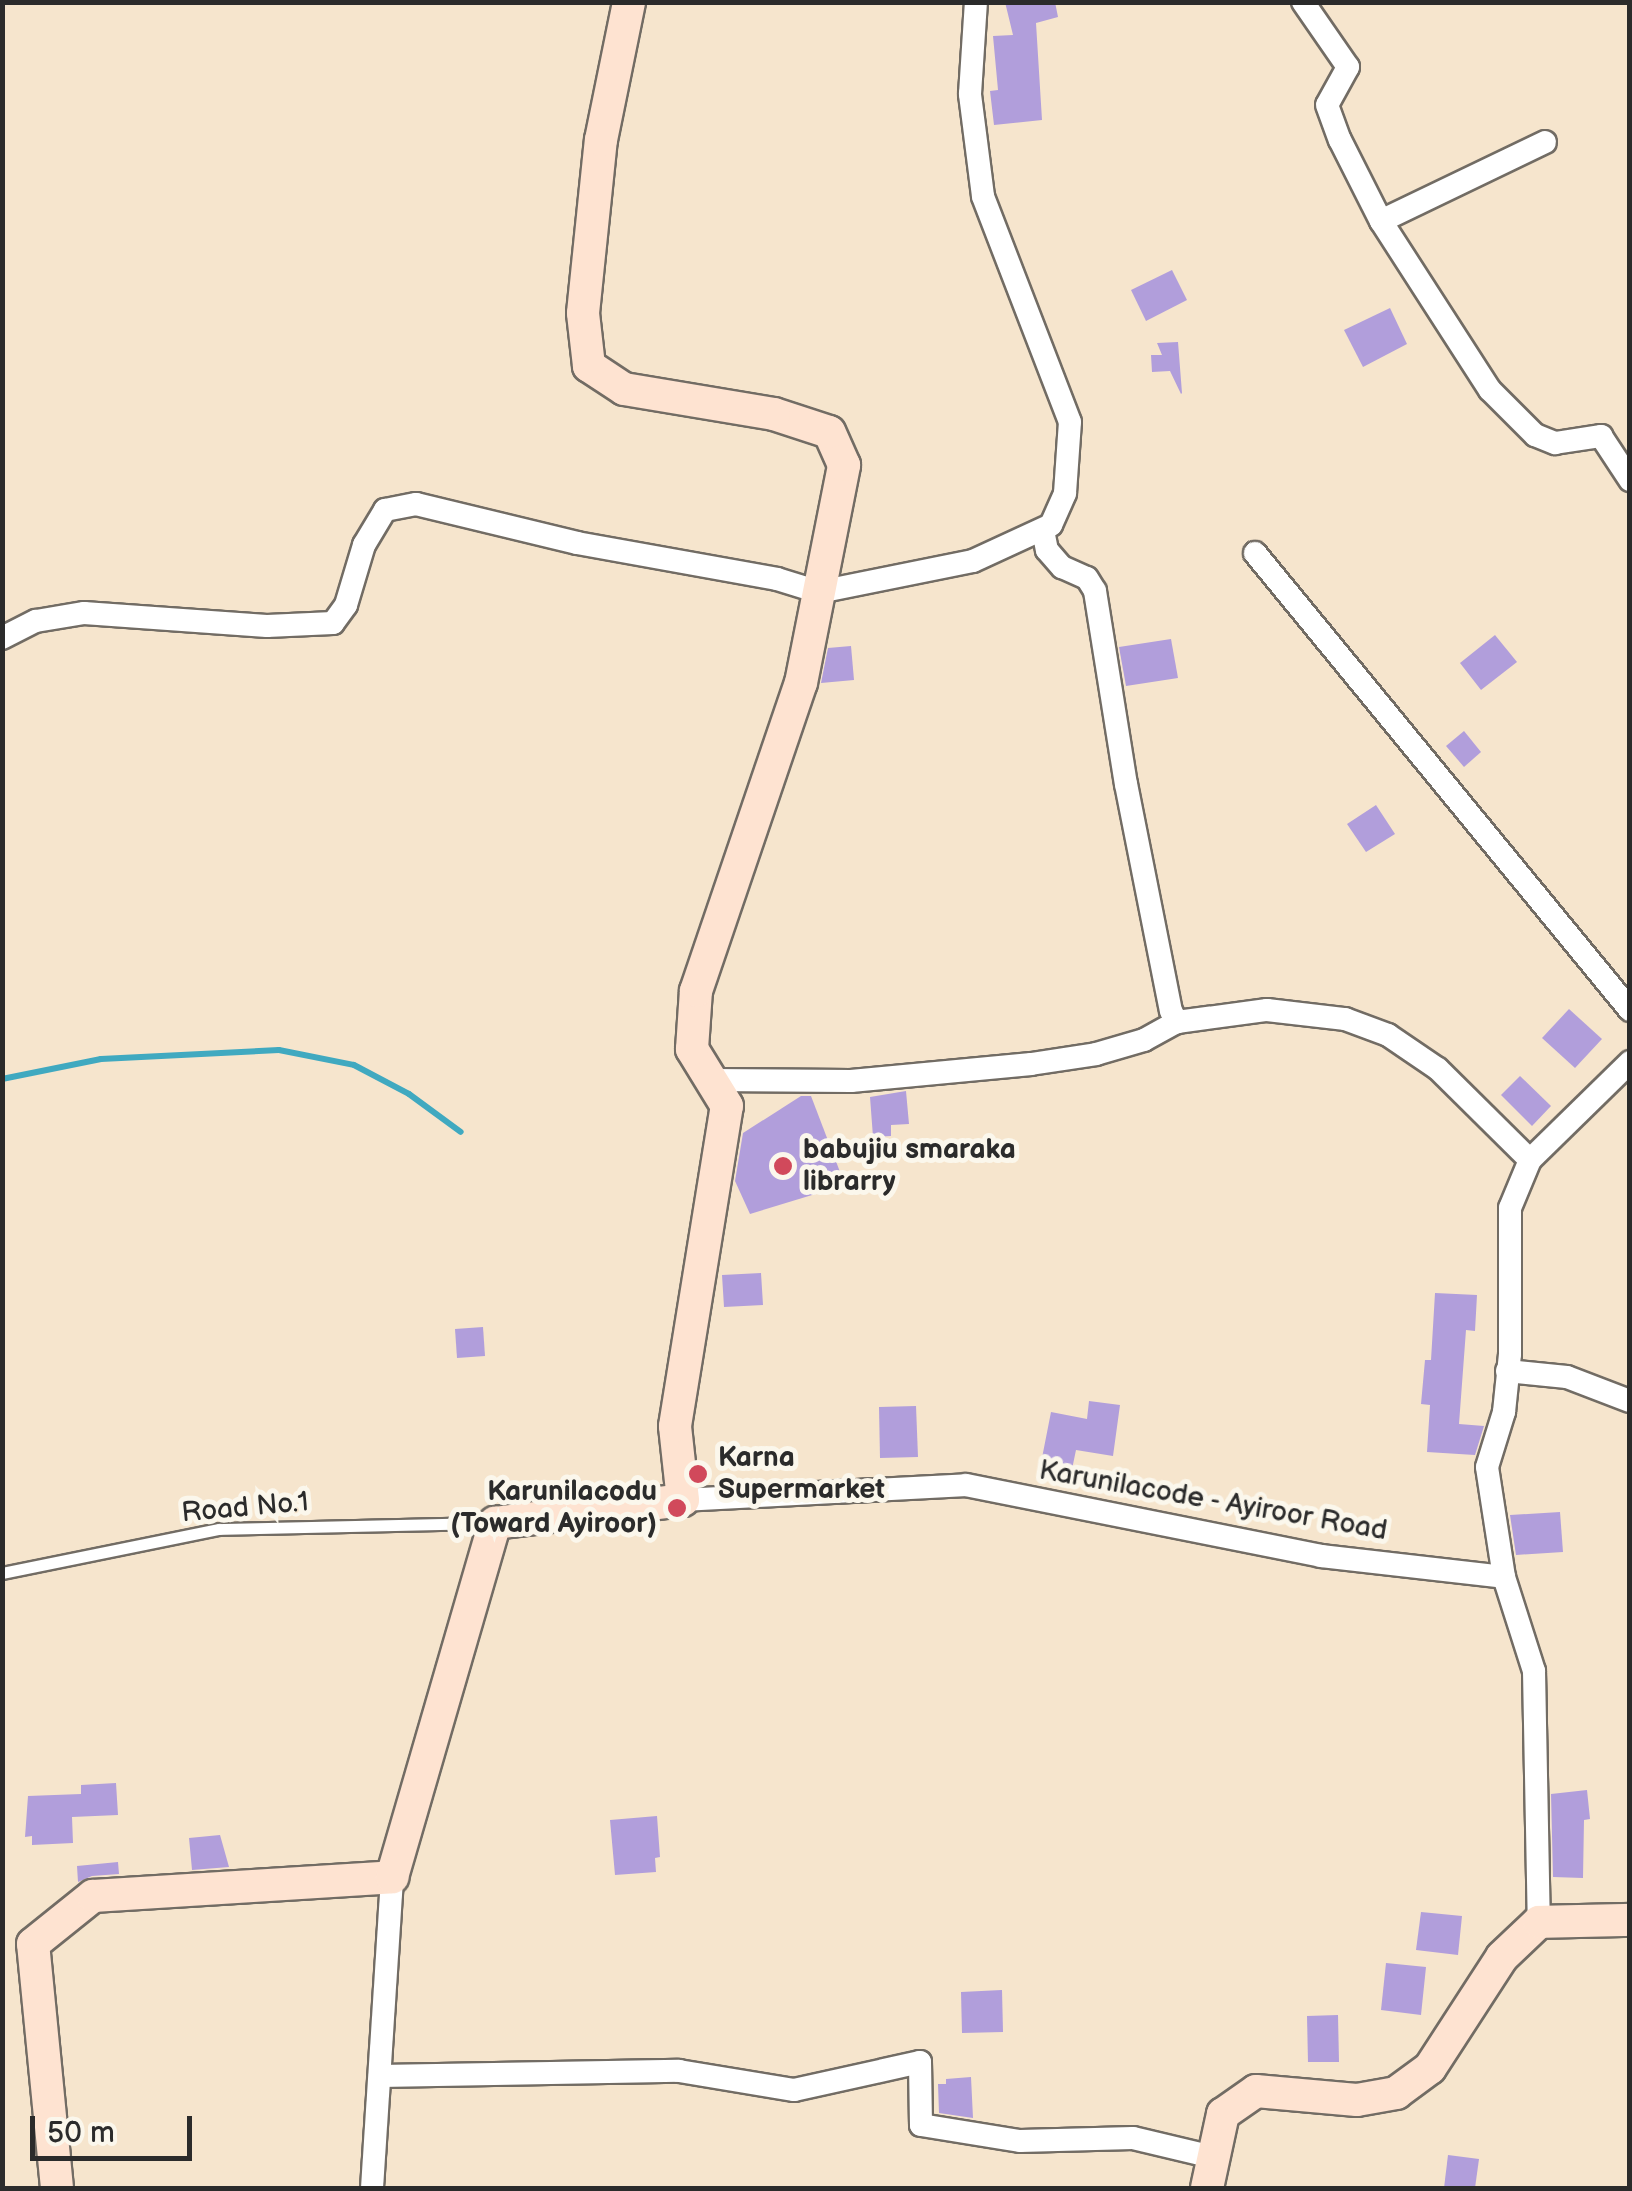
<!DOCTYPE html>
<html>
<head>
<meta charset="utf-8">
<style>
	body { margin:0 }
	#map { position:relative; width:1632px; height:2191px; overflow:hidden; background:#f6e5cd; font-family:"Balsamiq Sans",sans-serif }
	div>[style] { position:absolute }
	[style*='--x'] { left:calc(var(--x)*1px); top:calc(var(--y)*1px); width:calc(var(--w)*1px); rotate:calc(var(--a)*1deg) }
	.stream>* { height:6px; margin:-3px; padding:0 3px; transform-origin:3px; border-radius:3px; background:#40a9c0 }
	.building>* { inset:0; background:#b19edb }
	.roads { filter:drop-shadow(2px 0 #726c64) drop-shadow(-2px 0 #726c64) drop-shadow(0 2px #726c64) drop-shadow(0 -2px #726c64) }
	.lane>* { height:11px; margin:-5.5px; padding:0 5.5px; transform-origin:5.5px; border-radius:5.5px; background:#fff }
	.street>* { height:22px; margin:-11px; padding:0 11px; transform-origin:11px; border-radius:11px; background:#fff }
	.secondary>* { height:32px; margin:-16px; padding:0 16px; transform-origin:16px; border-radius:16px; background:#fee3d1 }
	.dots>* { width:28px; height:28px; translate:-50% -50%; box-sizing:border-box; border:5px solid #fbf7ec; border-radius:50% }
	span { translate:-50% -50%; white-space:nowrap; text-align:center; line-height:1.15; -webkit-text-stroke:10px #fbf7ec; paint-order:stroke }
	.poi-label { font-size:28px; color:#2b2b2b; font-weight:700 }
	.left { translate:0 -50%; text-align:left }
	.right { translate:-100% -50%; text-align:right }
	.street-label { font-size:28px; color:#2b2b2b }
	.frame { position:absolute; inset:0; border:5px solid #2b2b2b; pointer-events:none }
	.scale { position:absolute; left:30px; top:2116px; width:162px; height:45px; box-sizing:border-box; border:5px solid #2b2b2b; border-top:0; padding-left:12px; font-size:30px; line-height:35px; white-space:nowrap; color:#2b2b2b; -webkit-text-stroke:8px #fbf7ec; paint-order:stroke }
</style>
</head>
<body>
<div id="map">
	<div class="stream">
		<i style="--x:2;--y:1079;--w:101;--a:-11.4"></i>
		<i style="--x:101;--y:1059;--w:178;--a:-2.9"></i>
		<i style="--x:279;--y:1050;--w:76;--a:11.3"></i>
		<i style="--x:354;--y:1065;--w:62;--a:27.8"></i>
		<i style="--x:409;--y:1094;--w:64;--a:36.2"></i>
	</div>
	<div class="building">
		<i style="clip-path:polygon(1005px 2px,1055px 2px,1058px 17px,1036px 23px,1042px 120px,994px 125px,990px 91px,998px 90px,993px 36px,1013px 35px)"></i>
		<i style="clip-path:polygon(1172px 270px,1187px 300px,1146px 321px,1131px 290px)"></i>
		<i style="clip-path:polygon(1390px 308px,1407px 344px,1363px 367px,1344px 330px)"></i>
		<i style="clip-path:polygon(1178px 342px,1182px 393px,1181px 394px,1170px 371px,1152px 372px,1151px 355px,1162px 355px,1157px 343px)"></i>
		<i style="clip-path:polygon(1495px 635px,1517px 662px,1481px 690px,1460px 663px)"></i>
		<i style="clip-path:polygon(1171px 639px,1178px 678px,1126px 686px,1119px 647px)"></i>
		<i style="clip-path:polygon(851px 646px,854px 680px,821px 683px,828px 648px)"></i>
		<i style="clip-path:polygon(1464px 731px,1481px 752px,1464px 767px,1446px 746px)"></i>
		<i style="clip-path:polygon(1376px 805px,1395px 834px,1366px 852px,1347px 824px)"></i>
		<i style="clip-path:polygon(1569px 1009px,1602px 1039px,1575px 1068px,1542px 1038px)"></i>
		<i style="clip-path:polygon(1520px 1076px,1551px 1106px,1532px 1126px,1501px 1095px)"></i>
		<i style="clip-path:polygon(906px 1091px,909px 1124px,891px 1125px,891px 1136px,873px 1137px,870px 1097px)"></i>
		<i style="clip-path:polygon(801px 1096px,811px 1096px,845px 1185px,750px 1214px,735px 1181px,743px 1133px)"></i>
		<i style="clip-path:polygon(761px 1273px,763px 1305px,724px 1307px,722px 1275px)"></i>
		<i style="clip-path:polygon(1435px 1293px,1477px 1295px,1475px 1331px,1466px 1330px,1459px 1424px,1484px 1426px,1475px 1455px,1427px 1452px,1430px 1405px,1421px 1404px,1425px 1360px,1431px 1360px)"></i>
		<i style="clip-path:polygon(483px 1327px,485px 1356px,457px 1358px,455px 1329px)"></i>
		<i style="clip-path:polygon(1089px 1401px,1120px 1405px,1113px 1456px,1076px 1450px,1071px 1474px,1040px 1468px,1051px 1412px,1087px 1419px)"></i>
		<i style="clip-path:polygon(916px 1406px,918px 1457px,880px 1458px,879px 1407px)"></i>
		<i style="clip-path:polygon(1560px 1512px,1563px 1552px,1516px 1555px,1510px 1515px)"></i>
		<i style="clip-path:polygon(116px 1783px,118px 1815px,72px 1817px,73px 1843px,32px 1845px,32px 1836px,25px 1837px,28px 1796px,81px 1794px,81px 1785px)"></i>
		<i style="clip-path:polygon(1587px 1790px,1590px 1819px,1584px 1820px,1583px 1878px,1553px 1877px,1551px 1794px)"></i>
		<i style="clip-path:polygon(657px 1816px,660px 1857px,655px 1858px,656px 1872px,615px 1875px,610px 1820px)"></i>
		<i style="clip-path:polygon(220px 1835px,229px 1867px,192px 1870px,189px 1838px)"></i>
		<i style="clip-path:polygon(118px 1862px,119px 1874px,92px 1876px,78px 1882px,77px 1866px)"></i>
		<i style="clip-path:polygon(1421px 1912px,1462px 1916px,1458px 1955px,1416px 1950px)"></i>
		<i style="clip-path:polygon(1386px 1963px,1426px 1967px,1421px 2015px,1381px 2010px)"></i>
		<i style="clip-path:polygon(1002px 1990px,1003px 2032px,962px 2033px,961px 1992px)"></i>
		<i style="clip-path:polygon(1338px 2015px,1339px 2062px,1308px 2062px,1307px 2016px)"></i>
		<i style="clip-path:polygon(971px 2077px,973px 2118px,939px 2113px,938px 2084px,946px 2084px,946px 2079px)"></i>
		<i style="clip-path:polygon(1448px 2155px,1479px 2159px,1475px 2188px,1444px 2188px)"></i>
	</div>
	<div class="roads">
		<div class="lane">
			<i style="--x:2;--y:1573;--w:221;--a:-11.5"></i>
			<i style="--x:219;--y:1529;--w:272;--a:-1.3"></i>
		</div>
		<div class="street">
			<i style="--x:1303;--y:2;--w:79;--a:55.3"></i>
			<i style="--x:1348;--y:67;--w:43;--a:118.9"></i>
			<i style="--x:1327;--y:105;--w:37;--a:70"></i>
			<i style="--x:1340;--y:140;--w:91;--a:63.2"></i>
			<i style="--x:1381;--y:221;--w:201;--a:57.2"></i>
			<i style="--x:1490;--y:390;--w:64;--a:45"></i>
			<i style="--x:1535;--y:435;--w:22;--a:22"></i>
			<i style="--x:1555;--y:443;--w:47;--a:-8.7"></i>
			<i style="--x:1601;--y:436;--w:53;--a:56.6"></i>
			<i style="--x:1381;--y:221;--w:182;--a:-25.7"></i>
			<i style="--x:1043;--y:530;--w:20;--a:79"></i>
			<i style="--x:1047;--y:550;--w:23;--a:49"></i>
			<i style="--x:1062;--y:567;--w:27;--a:24"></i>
			<i style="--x:1087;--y:578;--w:15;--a:58"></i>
			<i style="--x:1095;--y:591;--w:195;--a:80.9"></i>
			<i style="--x:1126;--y:784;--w:231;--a:78.8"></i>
			<i style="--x:1171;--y:1011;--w:13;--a:61"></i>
			<i style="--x:1255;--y:553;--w:591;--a:50.63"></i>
			<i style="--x:2;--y:638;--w:38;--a:-27"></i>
			<i style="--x:36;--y:621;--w:49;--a:-9.5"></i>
			<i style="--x:84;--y:613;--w:183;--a:4.1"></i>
			<i style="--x:267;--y:626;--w:66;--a:-2.6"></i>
			<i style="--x:333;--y:623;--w:22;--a:-54"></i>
			<i style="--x:346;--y:605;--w:63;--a:-73.3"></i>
			<i style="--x:364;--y:545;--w:41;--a:-59"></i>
			<i style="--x:385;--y:510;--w:32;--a:-11"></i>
			<i style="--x:416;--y:504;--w:166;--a:13.6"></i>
			<i style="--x:577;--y:543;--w:203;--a:10.2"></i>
			<i style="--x:777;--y:579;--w:44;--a:17.2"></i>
			<i style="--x:819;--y:592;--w:157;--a:-11.4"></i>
			<i style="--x:973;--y:561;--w:86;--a:-24.8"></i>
			<i style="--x:1051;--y:525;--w:35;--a:-66"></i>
			<i style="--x:1065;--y:493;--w:71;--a:-86"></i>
			<i style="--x:1070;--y:422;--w:242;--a:-111.1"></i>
			<i style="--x:983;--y:196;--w:103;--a:-97.3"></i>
			<i style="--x:970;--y:94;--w:92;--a:-86.3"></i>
			<i style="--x:711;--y:1080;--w:140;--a:0.4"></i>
			<i style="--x:851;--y:1081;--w:181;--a:-5.4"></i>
			<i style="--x:1031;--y:1064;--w:66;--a:-8.7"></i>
			<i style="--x:1096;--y:1054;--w:50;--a:-16.3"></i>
			<i style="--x:1144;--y:1040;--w:38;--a:-29"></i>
			<i style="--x:1177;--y:1022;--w:91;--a:-7.6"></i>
			<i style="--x:1267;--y:1010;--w:79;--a:6.6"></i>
			<i style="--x:1345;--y:1019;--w:46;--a:20.4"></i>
			<i style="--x:1388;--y:1035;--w:60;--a:34.2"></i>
			<i style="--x:1438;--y:1069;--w:129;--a:44.7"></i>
			<i style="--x:1507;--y:1371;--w:60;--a:5.7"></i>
			<i style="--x:1567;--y:1377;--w:67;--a:20.9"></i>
			<i style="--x:683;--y:1500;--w:283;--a:-3"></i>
			<i style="--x:966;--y:1485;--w:362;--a:11.3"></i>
			<i style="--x:1321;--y:1556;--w:184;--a:6.5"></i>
			<i style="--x:1504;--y:1577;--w:99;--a:72.3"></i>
			<i style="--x:1534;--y:1671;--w:251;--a:88.9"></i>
			<i style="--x:1504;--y:1577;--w:111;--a:-98.8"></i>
			<i style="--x:1487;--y:1467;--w:58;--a:-72.8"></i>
			<i style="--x:1504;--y:1412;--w:58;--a:-84.1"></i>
			<i style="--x:1510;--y:1354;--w:146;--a:-90"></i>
			<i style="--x:1510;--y:1208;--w:52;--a:-67.4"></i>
			<i style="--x:1530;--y:1160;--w:140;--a:-44.4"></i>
			<i style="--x:380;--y:2076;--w:299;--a:-1"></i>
			<i style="--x:679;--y:2071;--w:117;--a:9.4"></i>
			<i style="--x:794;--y:2090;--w:129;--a:-12.5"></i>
			<i style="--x:920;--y:2062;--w:63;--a:89.1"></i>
			<i style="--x:921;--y:2125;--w:100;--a:9.2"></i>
			<i style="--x:1020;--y:2141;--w:113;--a:-1.5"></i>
			<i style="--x:1133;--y:2138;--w:82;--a:13.4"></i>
			<i style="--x:372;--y:2188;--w:312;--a:-86.3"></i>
		</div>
		<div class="secondary">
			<i style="--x:57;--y:2188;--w:245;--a:-95.6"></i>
			<i style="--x:33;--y:1944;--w:77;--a:-38.7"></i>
			<i style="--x:93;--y:1896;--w:300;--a:-3.6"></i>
			<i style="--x:392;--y:1877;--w:369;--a:-73.8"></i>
			<i style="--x:495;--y:1523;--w:189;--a:-7"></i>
			<i style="--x:683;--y:1500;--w:74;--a:-96.2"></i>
			<i style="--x:675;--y:1426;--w:324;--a:-80.8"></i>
			<i style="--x:727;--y:1106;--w:67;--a:-121.6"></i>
			<i style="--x:692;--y:1049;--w:58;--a:-86.1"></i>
			<i style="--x:696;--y:991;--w:325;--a:-71.2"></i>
			<i style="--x:801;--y:683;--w:222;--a:-78.8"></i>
			<i style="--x:844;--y:465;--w:36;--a:-114"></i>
			<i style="--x:829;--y:432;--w:58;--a:-161.9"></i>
			<i style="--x:774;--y:414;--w:152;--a:-170.5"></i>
			<i style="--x:624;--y:389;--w:42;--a:-146.7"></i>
			<i style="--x:589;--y:366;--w:53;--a:-96.5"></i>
			<i style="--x:583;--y:313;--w:174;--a:-84.1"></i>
			<i style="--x:601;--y:140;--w:141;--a:-78.5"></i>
			<i style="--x:1207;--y:2188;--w:76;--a:-77.8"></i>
			<i style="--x:1223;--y:2114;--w:40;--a:-34.9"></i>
			<i style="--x:1256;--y:2091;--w:101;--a:5.1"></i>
			<i style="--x:1357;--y:2100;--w:40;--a:-10"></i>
			<i style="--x:1396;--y:2093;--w:42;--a:-36.3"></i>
			<i style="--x:1430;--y:2068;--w:132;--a:-57"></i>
			<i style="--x:1502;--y:1957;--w:51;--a:-43.4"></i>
			<i style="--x:1539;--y:1922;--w:91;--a:-1.3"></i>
		</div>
	</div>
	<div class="dots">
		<i style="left:783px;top:1166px;background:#d1495b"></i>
		<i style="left:698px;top:1474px;background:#d1495b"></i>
		<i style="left:677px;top:1508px;background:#d1495b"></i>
	</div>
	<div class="poi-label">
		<span class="left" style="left:803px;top:1166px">babujiu smaraka<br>librarry</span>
		<span class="left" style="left:718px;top:1474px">Karna<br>Supermarket</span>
		<span class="right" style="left:657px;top:1508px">Karunilacodu<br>(Toward Ayiroor)</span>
	</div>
	<div class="street-label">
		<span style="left:1213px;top:1501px;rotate:10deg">Karunilacode - Ayiroor Road</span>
		<span style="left:245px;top:1508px;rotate:-5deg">Road No.1</span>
	</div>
	<div class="frame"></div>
	<div class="scale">50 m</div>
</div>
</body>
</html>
